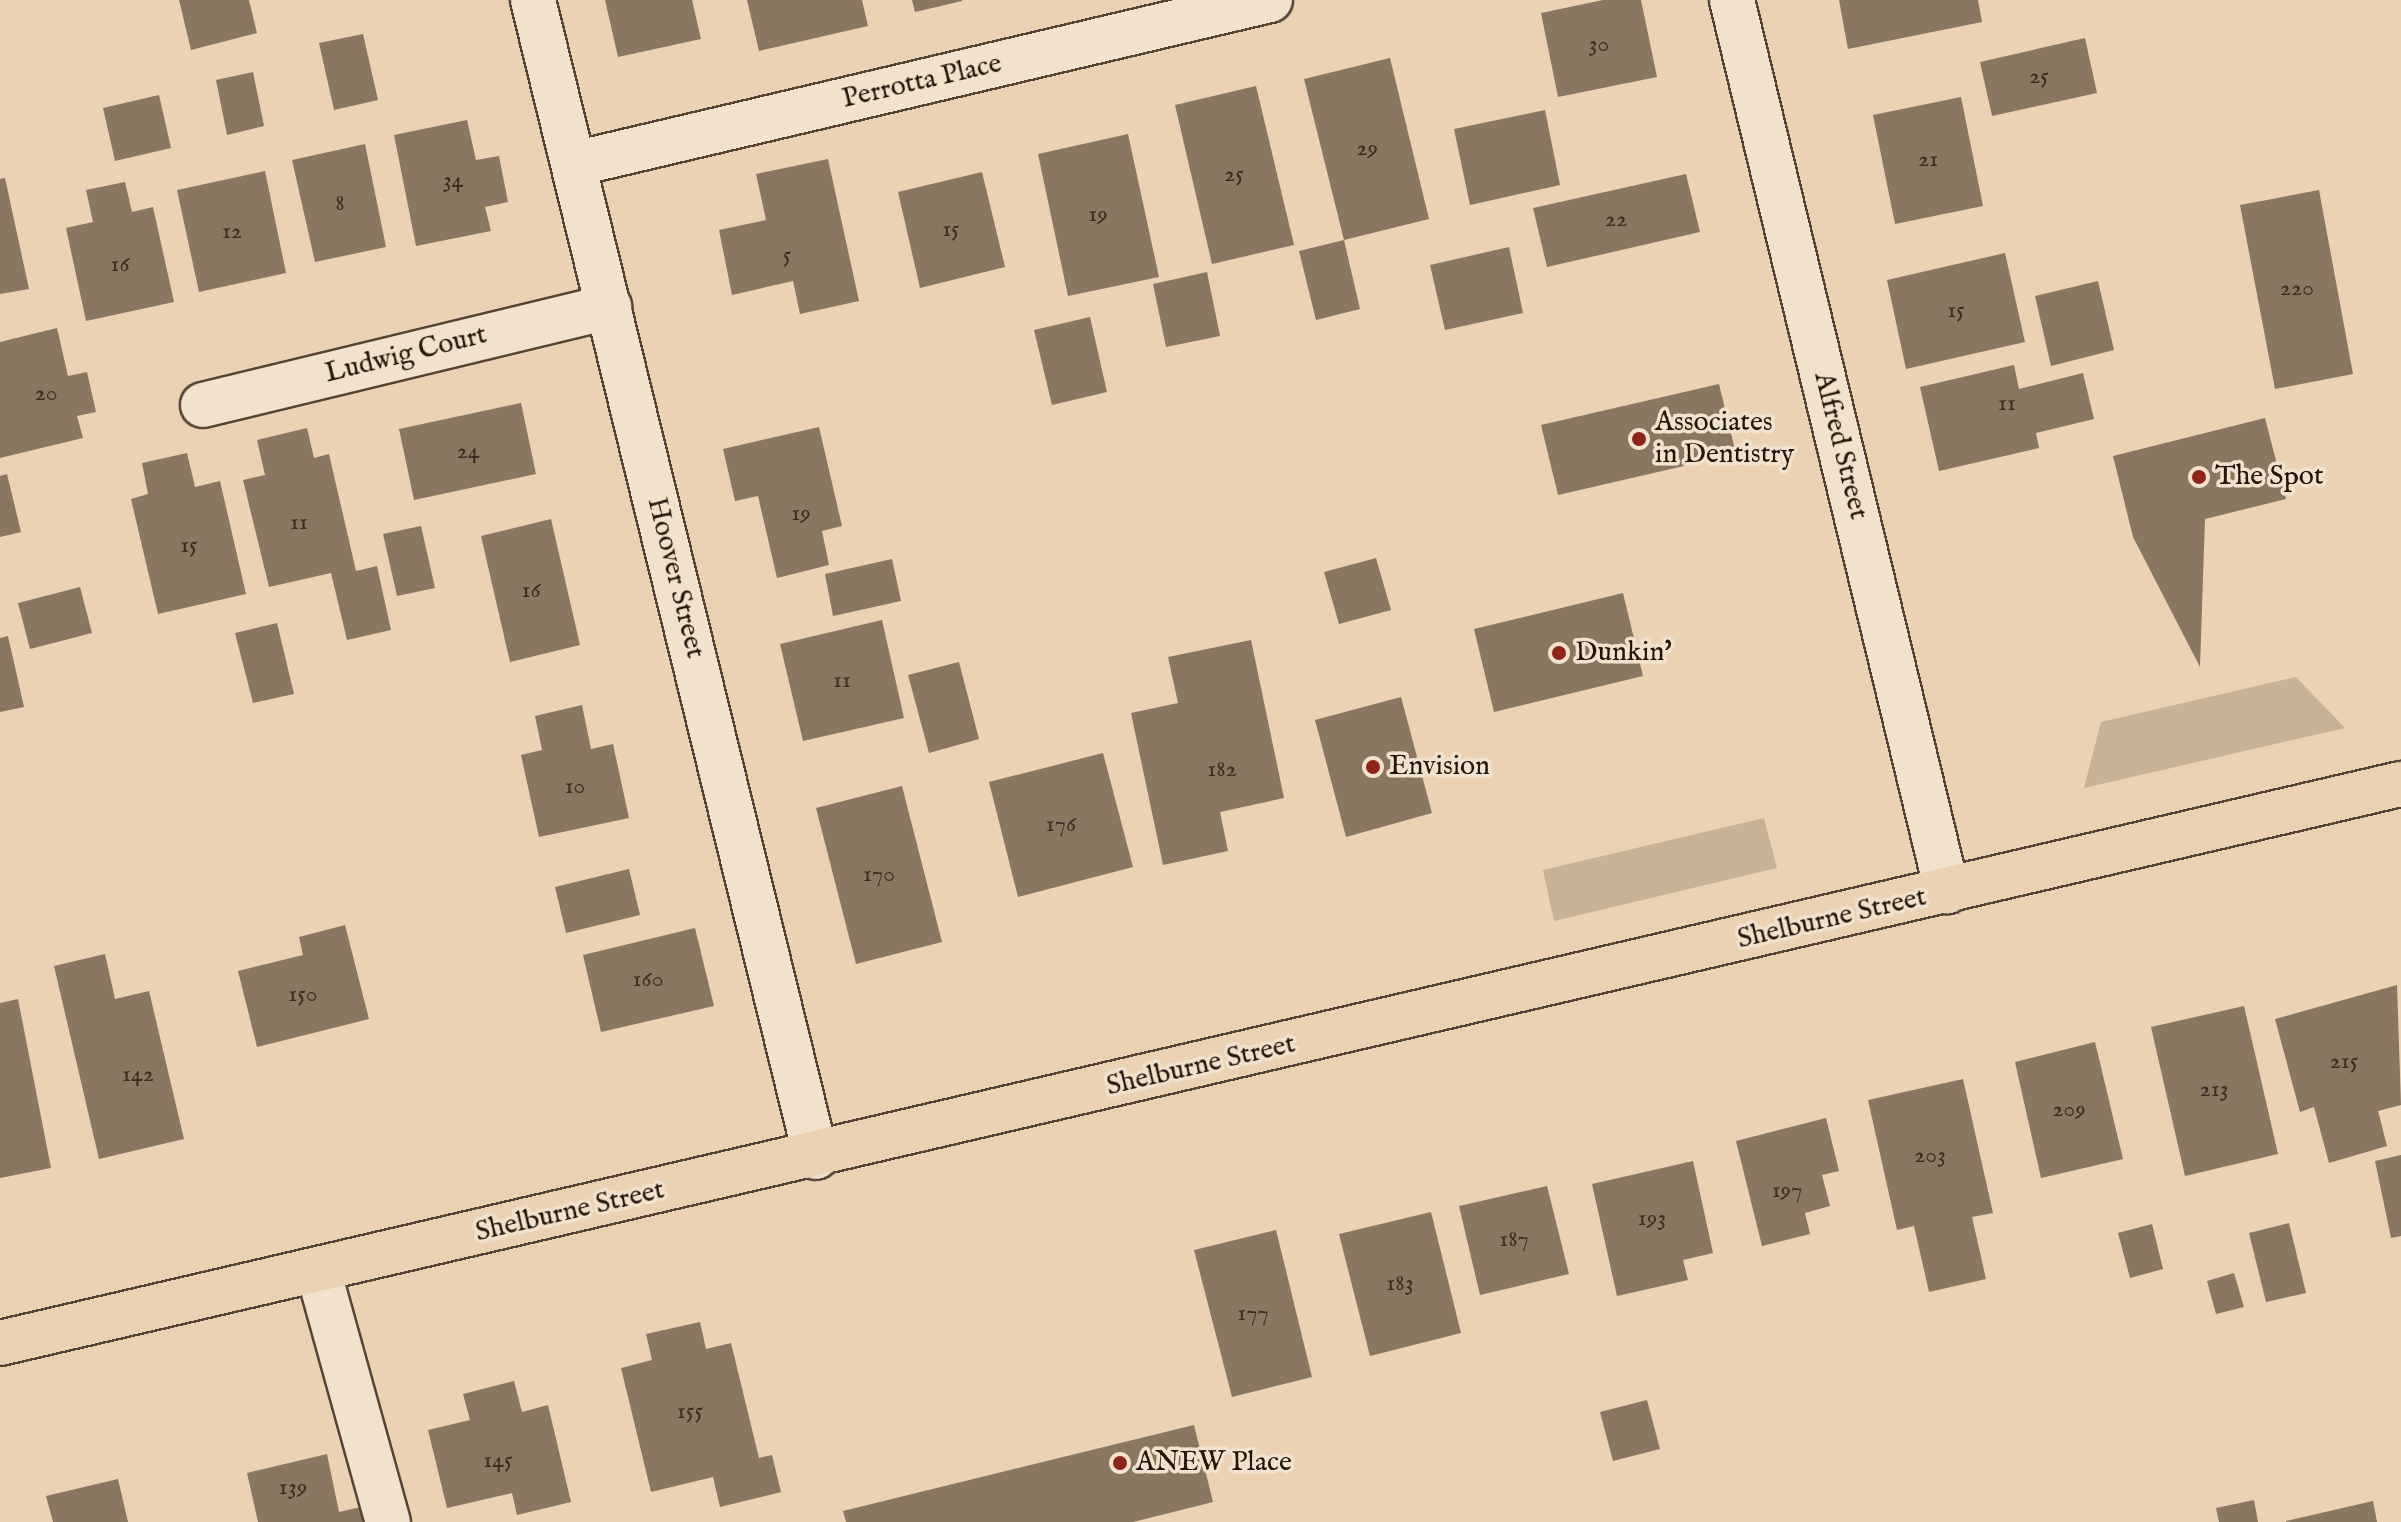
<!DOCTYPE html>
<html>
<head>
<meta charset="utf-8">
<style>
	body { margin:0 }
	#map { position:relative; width:2401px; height:1522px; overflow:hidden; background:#ead2b2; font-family:"IM FELL English",serif }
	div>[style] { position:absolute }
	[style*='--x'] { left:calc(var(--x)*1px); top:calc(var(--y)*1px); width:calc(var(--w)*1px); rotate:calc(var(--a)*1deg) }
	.green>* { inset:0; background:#c8b296 }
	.building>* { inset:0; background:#8a7762 }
	.roads { filter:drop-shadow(2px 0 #544436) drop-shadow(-2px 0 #544436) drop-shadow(0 2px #544436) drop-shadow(0 -2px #544436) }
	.minor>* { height:44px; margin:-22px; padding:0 22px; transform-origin:22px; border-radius:22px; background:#f1e2cd }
	.major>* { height:44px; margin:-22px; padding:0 22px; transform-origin:22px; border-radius:22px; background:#ead2b2 }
	.dots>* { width:22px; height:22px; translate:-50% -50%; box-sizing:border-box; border:4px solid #f1e2cd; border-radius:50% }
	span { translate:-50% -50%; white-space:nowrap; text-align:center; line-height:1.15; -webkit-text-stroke:7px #f1e2cd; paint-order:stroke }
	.number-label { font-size:24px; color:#3c2e22 }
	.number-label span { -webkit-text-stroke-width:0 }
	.street-label { font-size:28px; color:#22150c }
	.poi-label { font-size:28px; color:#22150c }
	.left { translate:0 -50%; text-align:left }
</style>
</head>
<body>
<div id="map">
	<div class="green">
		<i style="clip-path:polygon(2296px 677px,2345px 728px,2084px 788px,2101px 722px)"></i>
		<i style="clip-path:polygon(1764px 818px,1777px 868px,1554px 921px,1543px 870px)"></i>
	</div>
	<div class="building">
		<i style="clip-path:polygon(179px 0,249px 0,257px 33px,191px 50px)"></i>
		<i style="clip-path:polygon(605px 0,692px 0,701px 39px,618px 57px)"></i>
		<i style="clip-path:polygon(747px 0,862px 0,868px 26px,759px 51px)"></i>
		<i style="clip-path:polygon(912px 0,962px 0,962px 1px,915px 12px)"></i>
		<i style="clip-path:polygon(1603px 0,1641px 0,1657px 77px,1558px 97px,1541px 13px)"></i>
		<i style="clip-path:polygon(1839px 0,1978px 0,1982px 22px,1848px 49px)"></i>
		<i style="clip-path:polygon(363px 34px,378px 100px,334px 110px,319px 43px)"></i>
		<i style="clip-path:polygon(2085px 38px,2097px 93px,1992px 116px,1980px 62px)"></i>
		<i style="clip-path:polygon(1390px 58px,1429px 219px,1344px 240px,1304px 79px)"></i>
		<i style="clip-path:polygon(253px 72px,264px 126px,227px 135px,216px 80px)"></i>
		<i style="clip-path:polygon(1256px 86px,1294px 245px,1212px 264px,1175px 105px)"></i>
		<i style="clip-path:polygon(159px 95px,171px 148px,115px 161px,103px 108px)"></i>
		<i style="clip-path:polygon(1961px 97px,1983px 206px,1895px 224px,1873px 115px)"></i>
		<i style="clip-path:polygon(1545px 110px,1560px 185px,1470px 205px,1454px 129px)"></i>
		<i style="clip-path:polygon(467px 120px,476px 160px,499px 156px,508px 202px,485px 207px,491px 231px,416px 246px,394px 135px)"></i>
		<i style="clip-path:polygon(1128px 134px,1159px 277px,1068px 296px,1038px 154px)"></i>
		<i style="clip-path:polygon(365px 144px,386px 247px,315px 262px,292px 160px)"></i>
		<i style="clip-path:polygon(828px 159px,859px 301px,800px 314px,793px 281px,732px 295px,719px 230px,766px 220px,756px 174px)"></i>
		<i style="clip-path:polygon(265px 171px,286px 273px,199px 292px,177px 190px)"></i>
		<i style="clip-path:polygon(982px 172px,1005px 267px,920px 288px,898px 192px)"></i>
		<i style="clip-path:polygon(1686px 174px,1700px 232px,1547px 267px,1533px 208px)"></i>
		<i style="clip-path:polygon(5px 178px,29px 289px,0 294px,0 179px)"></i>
		<i style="clip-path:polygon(125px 182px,132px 212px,153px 207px,174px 302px,86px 321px,66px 228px,93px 222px,86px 190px)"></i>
		<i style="clip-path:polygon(2319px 190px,2353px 374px,2275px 389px,2240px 205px)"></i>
		<i style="clip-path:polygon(1344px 240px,1360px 309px,1316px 320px,1299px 251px)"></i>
		<i style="clip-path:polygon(1509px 247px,1523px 313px,1445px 330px,1430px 265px)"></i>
		<i style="clip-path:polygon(2005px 253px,2025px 342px,1906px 369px,1887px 280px)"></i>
		<i style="clip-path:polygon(1207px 272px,1220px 336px,1166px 347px,1153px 284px)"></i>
		<i style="clip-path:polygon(2098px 281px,2114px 350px,2051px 366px,2035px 296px)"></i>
		<i style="clip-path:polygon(1090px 317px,1107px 392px,1052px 405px,1034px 330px)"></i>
		<i style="clip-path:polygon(57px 328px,68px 376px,87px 372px,96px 412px,77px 416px,83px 438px,0 458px,0 342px)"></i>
		<i style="clip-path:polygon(2014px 365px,2019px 389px,2083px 373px,2094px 419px,2036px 433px,2039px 448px,1939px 471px,1920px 387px)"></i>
		<i style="clip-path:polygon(1719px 384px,1736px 454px,1558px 495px,1541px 425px)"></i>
		<i style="clip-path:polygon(521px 403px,536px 474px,414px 500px,399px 429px)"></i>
		<i style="clip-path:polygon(2265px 418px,2286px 499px,2205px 519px,2200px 667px,2133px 537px,2113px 456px)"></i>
		<i style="clip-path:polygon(819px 427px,842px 526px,822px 531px,829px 565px,777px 578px,758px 496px,735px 501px,723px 449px)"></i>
		<i style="clip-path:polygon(307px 428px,314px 458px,329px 454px,356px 571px,377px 566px,391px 630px,347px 640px,331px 573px,269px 587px,243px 480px,265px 475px,257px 440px)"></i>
		<i style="clip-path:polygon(187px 453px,195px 487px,220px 481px,246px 594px,158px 614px,131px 499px,148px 494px,142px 463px)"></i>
		<i style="clip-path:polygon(7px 474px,21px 532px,0 537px,0 476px)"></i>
		<i style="clip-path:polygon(551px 519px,580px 645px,510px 662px,481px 536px)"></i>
		<i style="clip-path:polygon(421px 526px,435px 588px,397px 596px,383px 534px)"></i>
		<i style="clip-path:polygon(1376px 558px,1391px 610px,1339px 624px,1324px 572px)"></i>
		<i style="clip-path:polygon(892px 559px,901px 601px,833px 616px,825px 574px)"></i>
		<i style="clip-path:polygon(80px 587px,92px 633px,30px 649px,18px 603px)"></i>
		<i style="clip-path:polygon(1623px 593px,1643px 676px,1494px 712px,1474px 629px)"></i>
		<i style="clip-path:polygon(882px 620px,904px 718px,803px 741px,780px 644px)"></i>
		<i style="clip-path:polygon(277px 623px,294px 694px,253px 703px,235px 633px)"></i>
		<i style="clip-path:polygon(8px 636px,24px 707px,0 712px,0 638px)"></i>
		<i style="clip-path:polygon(1251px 640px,1284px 798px,1220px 812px,1228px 851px,1163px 865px,1131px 713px,1178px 703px,1168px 657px)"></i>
		<i style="clip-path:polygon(959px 662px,979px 739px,929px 753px,908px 675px)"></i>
		<i style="clip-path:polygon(1401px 697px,1432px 813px,1346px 837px,1315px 720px)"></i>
		<i style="clip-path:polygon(582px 705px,591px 749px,613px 744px,629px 818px,539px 837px,521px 755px,542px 750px,535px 716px)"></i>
		<i style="clip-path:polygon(1103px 753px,1133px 867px,1018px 897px,989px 782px)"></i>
		<i style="clip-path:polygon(902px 786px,942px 942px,856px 964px,816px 808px)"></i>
		<i style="clip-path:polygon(629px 869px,640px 915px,566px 933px,555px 887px)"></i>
		<i style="clip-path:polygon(345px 925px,369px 1019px,257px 1047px,238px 971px,303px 955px,299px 937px)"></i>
		<i style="clip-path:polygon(695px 928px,714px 1006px,601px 1032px,583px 955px)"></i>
		<i style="clip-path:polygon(105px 954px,115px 999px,149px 991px,184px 1139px,99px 1159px,54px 966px)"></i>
		<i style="clip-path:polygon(2397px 985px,2401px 1105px,2378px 1111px,2387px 1146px,2329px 1163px,2314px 1107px,2300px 1112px,2275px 1019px)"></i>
		<i style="clip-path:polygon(18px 999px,51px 1168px,0 1178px,0 1003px)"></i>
		<i style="clip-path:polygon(2244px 1006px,2278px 1154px,2185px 1176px,2151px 1027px)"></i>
		<i style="clip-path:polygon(2095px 1042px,2123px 1159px,2041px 1178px,2015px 1062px)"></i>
		<i style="clip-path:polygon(1963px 1079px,1993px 1213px,1972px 1217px,1986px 1279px,1929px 1292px,1914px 1226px,1897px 1230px,1868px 1100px)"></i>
		<i style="clip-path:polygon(1826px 1118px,1839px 1171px,1822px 1175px,1830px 1206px,1805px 1213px,1810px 1234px,1762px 1246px,1736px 1141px)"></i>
		<i style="clip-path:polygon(2401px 1155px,2401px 1236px,2391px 1238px,2375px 1161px)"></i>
		<i style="clip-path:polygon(1693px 1161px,1713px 1253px,1683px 1260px,1688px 1280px,1617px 1296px,1592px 1184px)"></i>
		<i style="clip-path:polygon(1547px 1186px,1569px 1274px,1480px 1295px,1459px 1206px)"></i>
		<i style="clip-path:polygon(1431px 1212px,1461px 1333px,1370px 1356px,1339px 1234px)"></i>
		<i style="clip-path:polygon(2289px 1223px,2306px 1293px,2266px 1302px,2249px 1233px)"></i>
		<i style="clip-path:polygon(2152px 1224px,2163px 1269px,2130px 1278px,2118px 1233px)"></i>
		<i style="clip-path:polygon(1276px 1230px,1312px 1377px,1232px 1397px,1194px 1250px)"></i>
		<i style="clip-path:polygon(2234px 1273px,2244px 1307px,2216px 1314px,2207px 1281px)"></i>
		<i style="clip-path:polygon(700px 1322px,706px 1349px,731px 1343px,759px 1458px,772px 1455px,781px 1492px,720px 1507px,713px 1477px,651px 1492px,621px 1368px,652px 1360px,646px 1334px)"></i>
		<i style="clip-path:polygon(514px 1381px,522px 1412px,548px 1405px,571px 1502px,517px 1515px,512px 1493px,447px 1508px,428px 1430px,470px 1420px,463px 1394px)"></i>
		<i style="clip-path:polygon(1647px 1400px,1660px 1449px,1613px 1461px,1600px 1412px)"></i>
		<i style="clip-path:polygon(1194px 1425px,1213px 1502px,1133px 1522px,846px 1522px,843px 1511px)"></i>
		<i style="clip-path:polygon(327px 1454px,339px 1512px,374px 1504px,377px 1522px,258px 1522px,247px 1473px)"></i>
		<i style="clip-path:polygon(118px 1479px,128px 1522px,53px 1522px,46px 1496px)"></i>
		<i style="clip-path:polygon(2254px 1500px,2258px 1522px,2219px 1522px,2216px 1508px)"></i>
		<i style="clip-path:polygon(2373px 1501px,2377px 1522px,2286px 1522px,2286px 1521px)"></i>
	</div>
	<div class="roads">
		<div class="minor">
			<i style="--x:533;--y:0;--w:1191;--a:76.26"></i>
			<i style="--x:1732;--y:0;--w:917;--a:76.43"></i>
			<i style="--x:574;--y:164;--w:715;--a:-13.26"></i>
			<i style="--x:203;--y:405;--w:418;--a:-13.6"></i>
			<i style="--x:318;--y:1270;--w:262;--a:74.5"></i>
		</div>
		<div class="major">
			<i style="--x:0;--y:1343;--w:2465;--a:-13.11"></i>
		</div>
	</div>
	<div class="dots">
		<i style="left:1639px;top:439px;background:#8f2418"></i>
		<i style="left:2199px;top:477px;background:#8f2418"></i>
		<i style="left:1559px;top:653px;background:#8f2418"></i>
		<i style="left:1373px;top:767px;background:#8f2418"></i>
		<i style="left:1120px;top:1463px;background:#8f2418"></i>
	</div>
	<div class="number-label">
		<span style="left:1599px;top:45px">30</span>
		<span style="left:2039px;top:77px">25</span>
		<span style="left:1367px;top:149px">29</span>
		<span style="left:1928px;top:160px">21</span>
		<span style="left:1234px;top:175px">25</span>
		<span style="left:453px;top:181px">34</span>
		<span style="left:340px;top:204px">8</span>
		<span style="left:1098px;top:215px">19</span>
		<span style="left:1616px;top:220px">22</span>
		<span style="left:951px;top:230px">15</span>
		<span style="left:232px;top:232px">12</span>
		<span style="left:787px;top:256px">5</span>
		<span style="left:120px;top:265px">16</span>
		<span style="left:2297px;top:289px">220</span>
		<span style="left:1956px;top:311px">15</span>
		<span style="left:46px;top:394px">20</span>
		<span style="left:2007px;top:404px">11</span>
		<span style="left:468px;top:452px">24</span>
		<span style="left:801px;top:514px">19</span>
		<span style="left:299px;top:523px">11</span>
		<span style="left:189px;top:546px">15</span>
		<span style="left:531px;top:591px">16</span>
		<span style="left:842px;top:681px">11</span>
		<span style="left:1222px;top:770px">182</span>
		<span style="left:575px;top:787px">10</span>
		<span style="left:1061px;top:825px">176</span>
		<span style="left:879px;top:875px">170</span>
		<span style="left:648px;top:980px">160</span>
		<span style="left:303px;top:995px">150</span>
		<span style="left:2344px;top:1062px">215</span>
		<span style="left:138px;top:1075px">142</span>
		<span style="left:2214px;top:1090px">213</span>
		<span style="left:2069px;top:1110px">209</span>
		<span style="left:1930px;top:1156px">203</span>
		<span style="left:1787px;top:1191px">197</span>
		<span style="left:1652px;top:1219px">193</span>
		<span style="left:1514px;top:1240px">187</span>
		<span style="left:1400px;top:1284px">183</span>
		<span style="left:1253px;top:1314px">177</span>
		<span style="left:690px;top:1412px">155</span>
		<span style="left:498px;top:1461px">145</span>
		<span style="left:293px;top:1488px">139</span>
	</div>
	<div class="street-label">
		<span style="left:922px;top:82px;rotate:-13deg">Perrotta Place</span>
		<span style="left:406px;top:355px;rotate:-14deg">Ludwig Court</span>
		<span style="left:1840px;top:446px;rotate:76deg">Alfred Street</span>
		<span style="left:675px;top:578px;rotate:76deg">Hoover Street</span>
		<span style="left:1832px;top:919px;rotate:-13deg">Shelburne Street</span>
		<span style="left:1201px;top:1066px;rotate:-13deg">Shelburne Street</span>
		<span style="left:570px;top:1212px;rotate:-13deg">Shelburne Street</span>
	</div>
	<div class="poi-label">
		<span class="left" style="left:1655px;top:439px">Associates<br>in Dentistry</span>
		<span class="left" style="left:2215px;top:477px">The Spot</span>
		<span class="left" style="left:1575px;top:653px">Dunkin'</span>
		<span class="left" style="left:1389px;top:767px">Envision</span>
		<span class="left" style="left:1136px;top:1463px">ANEW Place</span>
	</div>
</div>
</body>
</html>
